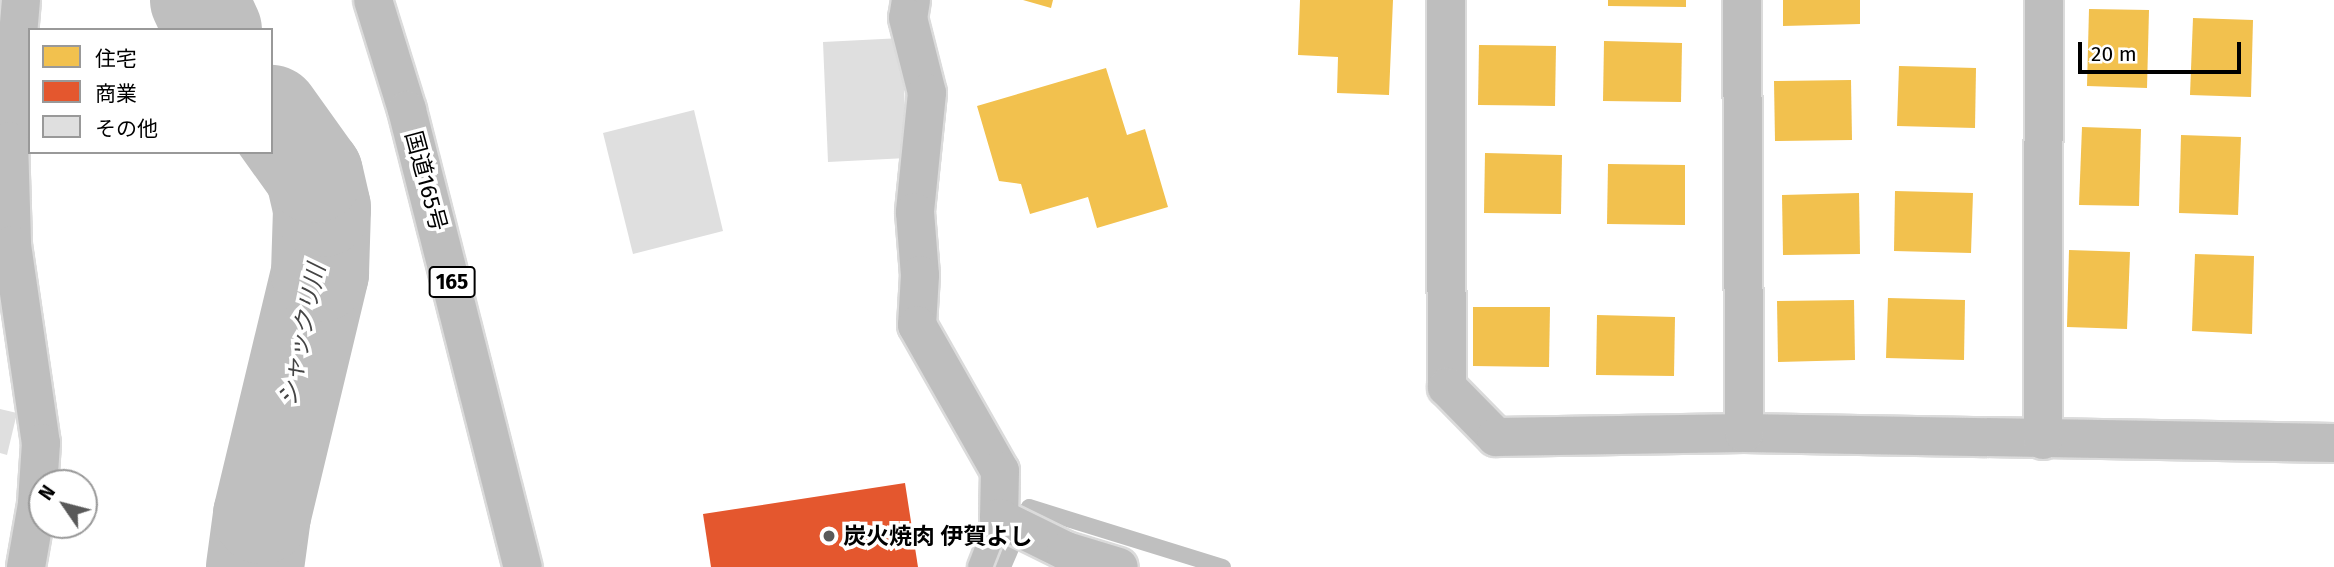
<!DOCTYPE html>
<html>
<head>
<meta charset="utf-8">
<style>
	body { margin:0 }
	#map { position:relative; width:2334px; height:567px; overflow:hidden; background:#fff; font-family:"Fira Sans","Noto Sans JP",sans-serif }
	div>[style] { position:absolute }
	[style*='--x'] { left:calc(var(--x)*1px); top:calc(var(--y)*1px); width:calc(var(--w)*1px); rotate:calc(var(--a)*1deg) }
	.homes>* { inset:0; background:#f2c14e }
	.shops>* { inset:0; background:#e4572e }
	.stream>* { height:16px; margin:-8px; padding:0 8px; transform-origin:8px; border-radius:8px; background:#bfbfbf }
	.river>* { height:98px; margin:-49px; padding:0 49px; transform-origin:49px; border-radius:49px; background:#bfbfbf }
	.building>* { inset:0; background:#dfdfdf }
	.roads { filter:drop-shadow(2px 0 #dbdbdb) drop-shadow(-2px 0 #dbdbdb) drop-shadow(0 2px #dbdbdb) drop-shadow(0 -2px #dbdbdb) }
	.service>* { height:24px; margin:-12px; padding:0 12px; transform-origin:12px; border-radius:12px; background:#bebebe }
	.minor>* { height:38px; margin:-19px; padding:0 19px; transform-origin:19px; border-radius:19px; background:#bebebe }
	.trunk>* { height:38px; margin:-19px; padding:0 19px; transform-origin:19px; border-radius:19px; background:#bebebe }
	.dots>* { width:19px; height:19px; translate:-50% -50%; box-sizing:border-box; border:4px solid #fff; border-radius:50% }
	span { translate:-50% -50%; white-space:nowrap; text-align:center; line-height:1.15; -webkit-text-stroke:7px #fff; paint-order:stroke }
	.shield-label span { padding:2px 5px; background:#fff; border:2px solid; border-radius:5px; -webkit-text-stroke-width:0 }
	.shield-label { font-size:21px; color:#000; font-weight:700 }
	.street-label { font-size:23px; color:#000 }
	.poi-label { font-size:23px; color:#000; font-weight:700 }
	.left { translate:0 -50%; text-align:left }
	.water-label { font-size:24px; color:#444; font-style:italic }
	.legend { position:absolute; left:28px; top:28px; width:245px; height:126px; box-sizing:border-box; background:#fff; border:2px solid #999; margin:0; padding:9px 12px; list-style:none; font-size:21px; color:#000 }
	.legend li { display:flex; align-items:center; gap:14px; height:35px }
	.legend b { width:35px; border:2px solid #999 }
	.north { position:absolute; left:28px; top:469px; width:70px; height:70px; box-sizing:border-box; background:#fff; border:2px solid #999; border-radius:50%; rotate:305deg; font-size:19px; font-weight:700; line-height:28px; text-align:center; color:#000 }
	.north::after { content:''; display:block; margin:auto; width:24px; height:32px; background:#595959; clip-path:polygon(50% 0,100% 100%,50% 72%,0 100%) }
	.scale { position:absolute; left:2078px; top:42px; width:163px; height:32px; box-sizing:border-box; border:4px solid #000; border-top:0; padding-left:9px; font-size:21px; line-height:24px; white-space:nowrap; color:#000; -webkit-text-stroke:5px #fff; paint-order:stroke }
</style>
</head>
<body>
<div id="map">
	<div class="homes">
		<i style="clip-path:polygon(1023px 0,1053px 0,1051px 8px)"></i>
		<i style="clip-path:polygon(1300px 0,1393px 0,1389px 95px,1337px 93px,1338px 57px,1298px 55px)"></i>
		<i style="clip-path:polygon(1608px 0,1686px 0,1686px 7px,1608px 6px)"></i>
		<i style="clip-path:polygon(1783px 0,1860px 0,1860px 24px,1783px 26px)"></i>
		<i style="clip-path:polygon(2089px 9px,2149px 10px,2147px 88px,2087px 86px)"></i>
		<i style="clip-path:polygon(2193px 18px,2253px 20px,2251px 97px,2190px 95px)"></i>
		<i style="clip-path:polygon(1604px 41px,1682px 43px,1681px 102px,1603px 101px)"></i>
		<i style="clip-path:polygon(1479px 45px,1556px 46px,1555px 106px,1478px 105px)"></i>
		<i style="clip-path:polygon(1899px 66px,1976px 68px,1975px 128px,1897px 126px)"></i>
		<i style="clip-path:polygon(1106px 68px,1127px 135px,1145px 129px,1168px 207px,1097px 228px,1088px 197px,1030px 214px,1021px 184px,999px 181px,977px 106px)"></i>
		<i style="clip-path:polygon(1851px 80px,1852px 140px,1775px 141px,1774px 81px)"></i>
		<i style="clip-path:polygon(2082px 127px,2141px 129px,2139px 206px,2079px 205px)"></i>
		<i style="clip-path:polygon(2181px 135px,2241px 137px,2238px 215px,2179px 213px)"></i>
		<i style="clip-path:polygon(1485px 153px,1562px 155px,1561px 214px,1484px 213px)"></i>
		<i style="clip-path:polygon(1608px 164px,1685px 165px,1685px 225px,1607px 224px)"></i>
		<i style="clip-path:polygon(1895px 191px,1973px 193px,1971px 253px,1894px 251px)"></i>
		<i style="clip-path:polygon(1859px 193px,1860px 254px,1783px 255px,1782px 195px)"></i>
		<i style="clip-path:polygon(2069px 250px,2130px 252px,2127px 329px,2067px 327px)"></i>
		<i style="clip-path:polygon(2195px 254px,2254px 256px,2252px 334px,2192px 331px)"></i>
		<i style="clip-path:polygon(1888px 298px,1965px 300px,1964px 360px,1886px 358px)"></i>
		<i style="clip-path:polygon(1854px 300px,1855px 360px,1778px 362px,1777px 301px)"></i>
		<i style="clip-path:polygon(1473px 307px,1550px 307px,1549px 367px,1473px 366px)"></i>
		<i style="clip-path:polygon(1597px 315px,1675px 317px,1674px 376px,1596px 375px)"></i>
	</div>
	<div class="shops">
		<i style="clip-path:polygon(905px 483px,918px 567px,711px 567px,703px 514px)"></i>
	</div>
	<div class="stream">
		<i style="--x:1003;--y:567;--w:65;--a:-66.6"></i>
		<i style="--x:1029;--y:507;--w:203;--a:17.2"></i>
	</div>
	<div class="river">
		<i style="--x:199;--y:0;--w:33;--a:65"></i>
		<i style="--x:255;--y:567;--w:52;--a:-82.3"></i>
		<i style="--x:262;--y:515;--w:249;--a:-76.5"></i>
		<i style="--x:320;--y:273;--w:65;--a:-88.2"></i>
		<i style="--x:322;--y:208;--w:35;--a:-103"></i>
		<i style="--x:314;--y:174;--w:74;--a:-125.6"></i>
	</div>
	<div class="building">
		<i style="clip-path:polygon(902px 38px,907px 158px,828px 162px,823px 42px)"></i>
		<i style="clip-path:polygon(694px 110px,723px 231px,633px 254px,603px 133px)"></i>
		<i style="clip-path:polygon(0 409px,17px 413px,7px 455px,0 453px)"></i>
	</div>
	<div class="roads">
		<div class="service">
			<i style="--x:980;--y:567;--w:53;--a:-68.8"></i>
		</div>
		<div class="minor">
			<i style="--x:21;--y:0;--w:142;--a:94.9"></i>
			<i style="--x:9;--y:141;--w:104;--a:88.3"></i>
			<i style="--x:12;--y:245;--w:200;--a:81.7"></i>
			<i style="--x:41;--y:443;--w:61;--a:93.8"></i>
			<i style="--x:37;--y:504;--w:64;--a:99.9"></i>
			<i style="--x:911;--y:0;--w:18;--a:99"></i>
			<i style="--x:908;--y:18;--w:77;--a:75.8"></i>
			<i style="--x:927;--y:93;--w:120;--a:95.8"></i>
			<i style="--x:915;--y:212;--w:63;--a:85.5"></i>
			<i style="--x:920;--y:275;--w:50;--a:93.4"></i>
			<i style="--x:917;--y:325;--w:168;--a:60.4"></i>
			<i style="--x:1000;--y:471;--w:47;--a:91.2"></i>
			<i style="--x:999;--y:518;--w:75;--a:26.2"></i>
			<i style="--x:1066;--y:551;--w:55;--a:16.8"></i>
			<i style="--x:1446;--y:0;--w:387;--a:89.9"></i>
			<i style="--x:1447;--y:387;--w:70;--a:45.6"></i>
			<i style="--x:1496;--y:437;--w:248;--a:-0.9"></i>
			<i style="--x:1744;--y:433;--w:590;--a:0.97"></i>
			<i style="--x:1742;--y:0;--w:433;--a:89.7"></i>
			<i style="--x:2043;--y:440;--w:440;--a:-89.9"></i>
		</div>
		<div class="trunk">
			<i style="--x:373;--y:0;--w:115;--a:72.8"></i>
			<i style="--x:407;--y:110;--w:471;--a:75.8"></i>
		</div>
	</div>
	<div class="dots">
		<i style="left:829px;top:536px;background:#595959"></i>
	</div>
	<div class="shield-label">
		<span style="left:452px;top:282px">165</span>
	</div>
	<div class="street-label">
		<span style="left:426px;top:181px;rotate:75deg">国道165号</span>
	</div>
	<div class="poi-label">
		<span class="left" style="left:843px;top:536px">炭火焼肉 伊賀よし</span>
	</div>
	<div class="water-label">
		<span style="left:303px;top:335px;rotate:-78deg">シャックリ川</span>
	</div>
	<ul class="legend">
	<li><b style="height:19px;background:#f2c14e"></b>住宅</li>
	<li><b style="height:19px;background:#e4572e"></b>商業</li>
	<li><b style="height:19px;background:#dfdfdf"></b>その他</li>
	</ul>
	<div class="north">N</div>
	<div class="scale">20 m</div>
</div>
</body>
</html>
